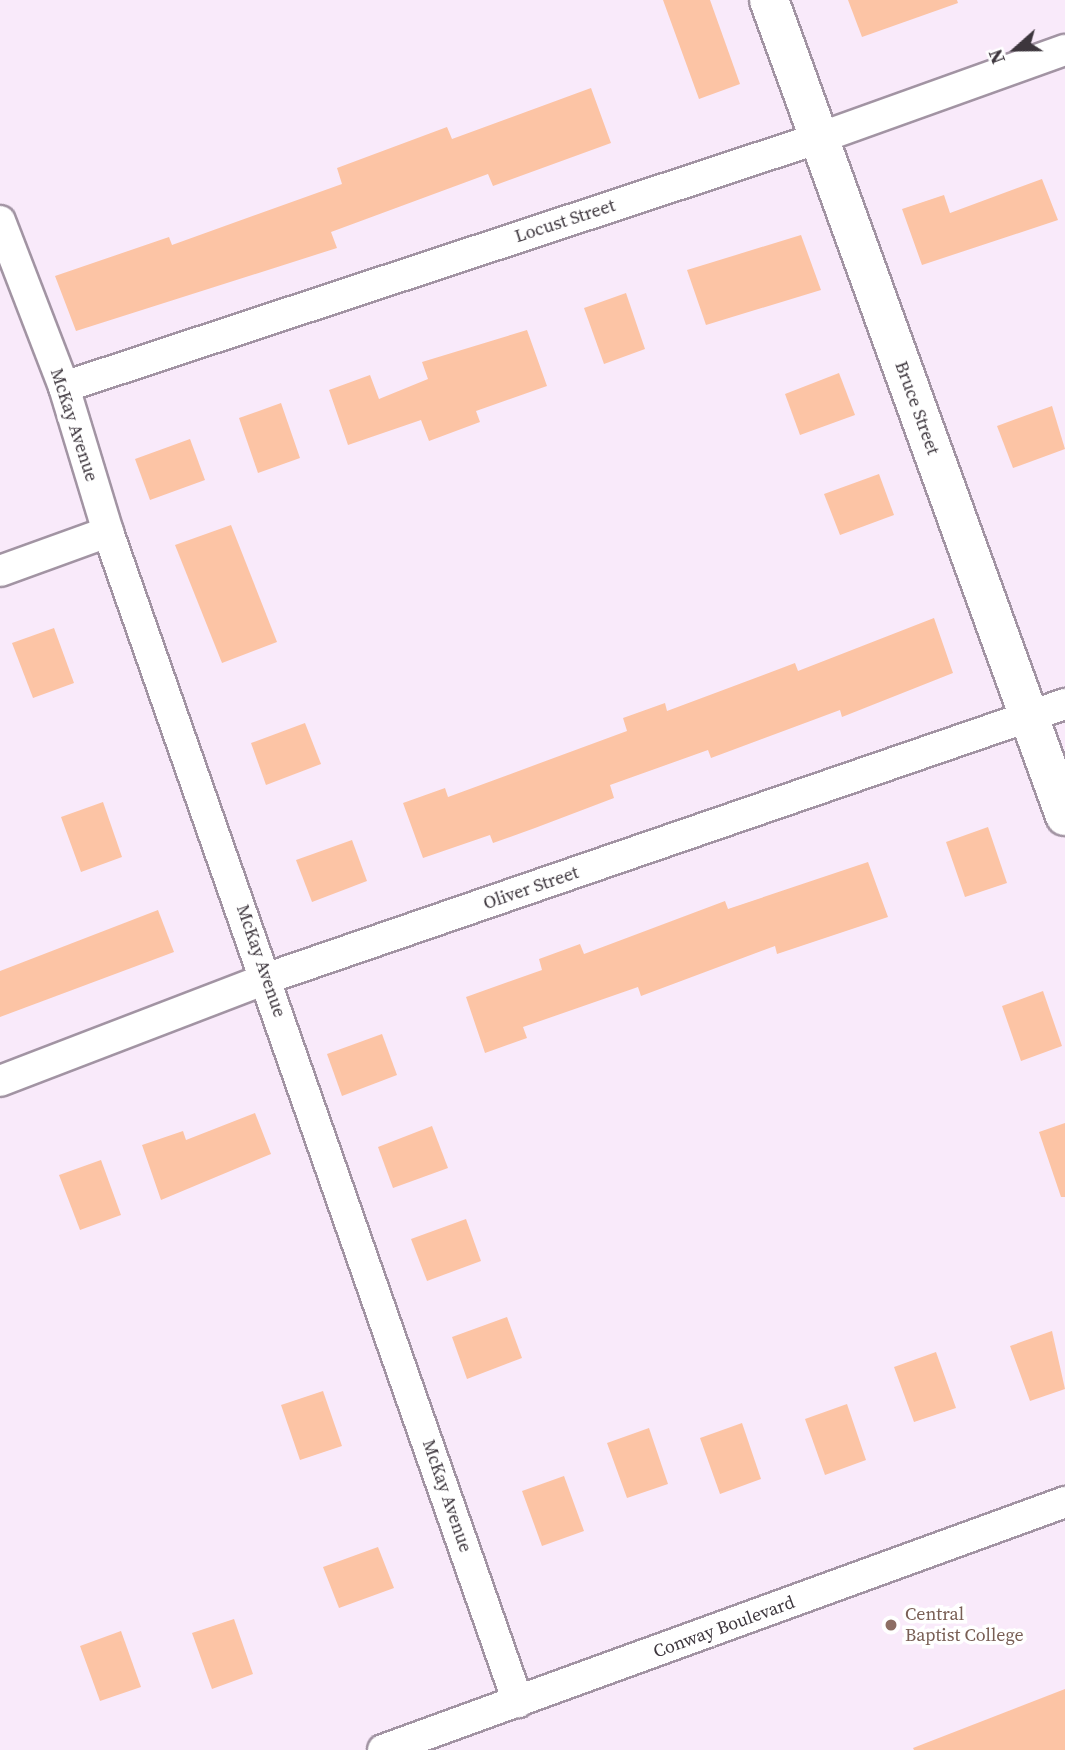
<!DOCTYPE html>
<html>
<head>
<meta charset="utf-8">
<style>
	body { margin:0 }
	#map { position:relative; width:1065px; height:1750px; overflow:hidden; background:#f9eafa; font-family:"Source Serif 4",serif }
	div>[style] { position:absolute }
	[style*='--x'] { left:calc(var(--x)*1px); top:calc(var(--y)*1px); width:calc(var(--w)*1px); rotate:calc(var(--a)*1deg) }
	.building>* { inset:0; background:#fcc4a5 }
	.roads { filter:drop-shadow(2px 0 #a294a3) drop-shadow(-2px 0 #a294a3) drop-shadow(0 2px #a294a3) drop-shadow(0 -2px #a294a3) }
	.street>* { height:30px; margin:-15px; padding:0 15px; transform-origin:15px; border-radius:15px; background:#fff }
	.secondary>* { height:38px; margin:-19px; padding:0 19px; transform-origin:19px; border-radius:19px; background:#fff }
	.dots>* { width:19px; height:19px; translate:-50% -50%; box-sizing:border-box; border:4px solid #fff; border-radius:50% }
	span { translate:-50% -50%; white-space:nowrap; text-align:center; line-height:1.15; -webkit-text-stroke:7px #fff; paint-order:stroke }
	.street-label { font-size:18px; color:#3d363d }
	.education-label { font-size:18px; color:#785e54 }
	.left { translate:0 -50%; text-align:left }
	.north { position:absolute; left:981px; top:14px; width:70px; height:70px; -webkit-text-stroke:5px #fff; paint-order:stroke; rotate:249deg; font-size:19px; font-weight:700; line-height:28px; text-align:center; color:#3d363d }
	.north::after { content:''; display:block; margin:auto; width:24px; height:32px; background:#3d363d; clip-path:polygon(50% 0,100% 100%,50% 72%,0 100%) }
</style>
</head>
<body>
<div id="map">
	<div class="building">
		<i style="clip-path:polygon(663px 0,710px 0,740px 84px,699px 99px)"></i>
		<i style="clip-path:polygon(848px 0,957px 0,958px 3px,862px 37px)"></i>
		<i style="clip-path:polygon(591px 88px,611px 143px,493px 186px,488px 174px,331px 232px,337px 248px,76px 331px,55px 276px,169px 237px,172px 245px,342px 184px,337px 168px,447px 127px,452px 139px)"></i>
		<i style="clip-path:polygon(1042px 179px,1058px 220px,922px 265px,902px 209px,944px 195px,950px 213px)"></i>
		<i style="clip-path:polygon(801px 235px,821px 290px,706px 325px,687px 270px)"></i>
		<i style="clip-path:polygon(626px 293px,645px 349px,604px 364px,584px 308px)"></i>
		<i style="clip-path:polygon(527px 330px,547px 386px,476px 411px,480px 422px,429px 441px,421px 420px,348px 445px,329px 390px,370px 375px,379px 399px,428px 379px,422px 362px)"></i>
		<i style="clip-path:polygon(839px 373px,855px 415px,800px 435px,785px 394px)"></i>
		<i style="clip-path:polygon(281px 403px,300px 458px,258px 473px,239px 418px)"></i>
		<i style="clip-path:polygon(1052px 406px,1065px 449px,1013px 468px,997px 426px)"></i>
		<i style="clip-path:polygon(190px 439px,205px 480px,150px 500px,135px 459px)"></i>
		<i style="clip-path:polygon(879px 474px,894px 515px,840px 535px,824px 494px)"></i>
		<i style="clip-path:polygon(231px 525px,277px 642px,222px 663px,175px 545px)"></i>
		<i style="clip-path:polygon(934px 618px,953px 673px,842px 717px,840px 710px,711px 758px,708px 750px,610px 785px,614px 798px,535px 828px,493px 843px,490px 835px,423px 858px,403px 803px,445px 788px,448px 797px,627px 731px,623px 718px,665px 703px,667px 711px,795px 663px,798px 671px)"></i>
		<i style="clip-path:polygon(54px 628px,74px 683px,33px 698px,12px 643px)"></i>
		<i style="clip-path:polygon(305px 723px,321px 764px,266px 785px,251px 743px)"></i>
		<i style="clip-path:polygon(103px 802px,122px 857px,81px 872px,61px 817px)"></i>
		<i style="clip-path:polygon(988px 827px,1007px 883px,965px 897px,946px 842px)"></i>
		<i style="clip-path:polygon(352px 840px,367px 881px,312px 902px,296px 860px)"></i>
		<i style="clip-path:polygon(868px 862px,888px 917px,777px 954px,775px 946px,641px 996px,638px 987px,523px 1027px,527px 1038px,485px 1053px,466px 997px,542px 970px,539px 959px,580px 944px,584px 954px,725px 901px,728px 909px)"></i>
		<i style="clip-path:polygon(158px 910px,174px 952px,0 1017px,0 971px)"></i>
		<i style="clip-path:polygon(1043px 991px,1062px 1046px,1021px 1061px,1002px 1006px)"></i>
		<i style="clip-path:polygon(382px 1034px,397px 1075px,342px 1096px,327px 1054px)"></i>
		<i style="clip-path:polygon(255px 1113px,271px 1154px,161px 1200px,142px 1145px,183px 1131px,186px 1140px)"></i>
		<i style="clip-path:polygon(1065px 1123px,1065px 1197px,1061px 1197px,1039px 1132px)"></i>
		<i style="clip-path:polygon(432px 1126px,448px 1168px,393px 1188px,378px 1147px)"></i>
		<i style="clip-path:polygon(101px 1160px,121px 1215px,80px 1230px,59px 1175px)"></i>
		<i style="clip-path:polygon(466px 1219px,481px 1261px,427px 1281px,411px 1239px)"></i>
		<i style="clip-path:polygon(507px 1317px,522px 1358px,467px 1379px,452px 1337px)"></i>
		<i style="clip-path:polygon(1052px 1331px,1065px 1389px,1030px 1401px,1010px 1346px)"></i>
		<i style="clip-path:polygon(936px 1352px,956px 1408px,914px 1422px,894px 1367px)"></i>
		<i style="clip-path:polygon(323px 1391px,342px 1446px,300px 1460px,281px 1405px)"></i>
		<i style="clip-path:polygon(847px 1404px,866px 1460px,825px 1475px,805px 1419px)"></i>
		<i style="clip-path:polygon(742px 1423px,761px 1479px,720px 1494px,700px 1438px)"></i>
		<i style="clip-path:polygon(649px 1428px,668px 1484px,627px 1498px,607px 1443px)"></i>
		<i style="clip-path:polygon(564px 1476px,584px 1531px,542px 1546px,522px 1491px)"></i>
		<i style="clip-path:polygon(378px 1547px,394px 1588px,339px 1608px,323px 1567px)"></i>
		<i style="clip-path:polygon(234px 1619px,253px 1674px,212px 1689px,192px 1633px)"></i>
		<i style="clip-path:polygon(121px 1631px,141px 1687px,100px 1701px,80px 1646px)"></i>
		<i style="clip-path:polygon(1065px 1689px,1065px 1750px,914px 1750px,913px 1748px)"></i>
	</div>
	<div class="roads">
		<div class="street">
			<i style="--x:0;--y:221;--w:178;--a:68.9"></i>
			<i style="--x:64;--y:387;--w:152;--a:73.1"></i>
			<i style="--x:108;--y:532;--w:1240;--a:70.69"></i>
			<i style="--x:64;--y:387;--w:795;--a:-18.25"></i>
			<i style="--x:819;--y:138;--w:261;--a:-19.7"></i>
			<i style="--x:0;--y:571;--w:115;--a:-19.9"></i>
			<i style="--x:0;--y:1081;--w:287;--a:-21"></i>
			<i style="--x:268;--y:978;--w:843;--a:-18.97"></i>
			<i style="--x:383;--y:1750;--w:726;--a:-19.98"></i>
		</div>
		<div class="secondary">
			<i style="--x:769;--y:0;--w:868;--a:70.06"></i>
		</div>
	</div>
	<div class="dots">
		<i style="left:891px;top:1625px;background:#8d6e63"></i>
	</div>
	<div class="street-label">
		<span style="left:565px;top:221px;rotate:-18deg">Locust Street</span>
		<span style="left:917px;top:408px;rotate:70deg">Bruce Street</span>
		<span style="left:74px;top:425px;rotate:72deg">McKay Avenue</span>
		<span style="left:531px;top:888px;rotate:-19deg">Oliver Street</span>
		<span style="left:261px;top:961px;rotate:71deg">McKay Avenue</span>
		<span style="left:447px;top:1496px;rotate:71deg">McKay Avenue</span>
		<span style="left:724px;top:1627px;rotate:-20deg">Conway Boulevard</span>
	</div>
	<div class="education-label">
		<span class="left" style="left:905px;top:1625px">Central<br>Baptist College</span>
	</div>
	<div class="north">N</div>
</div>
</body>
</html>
